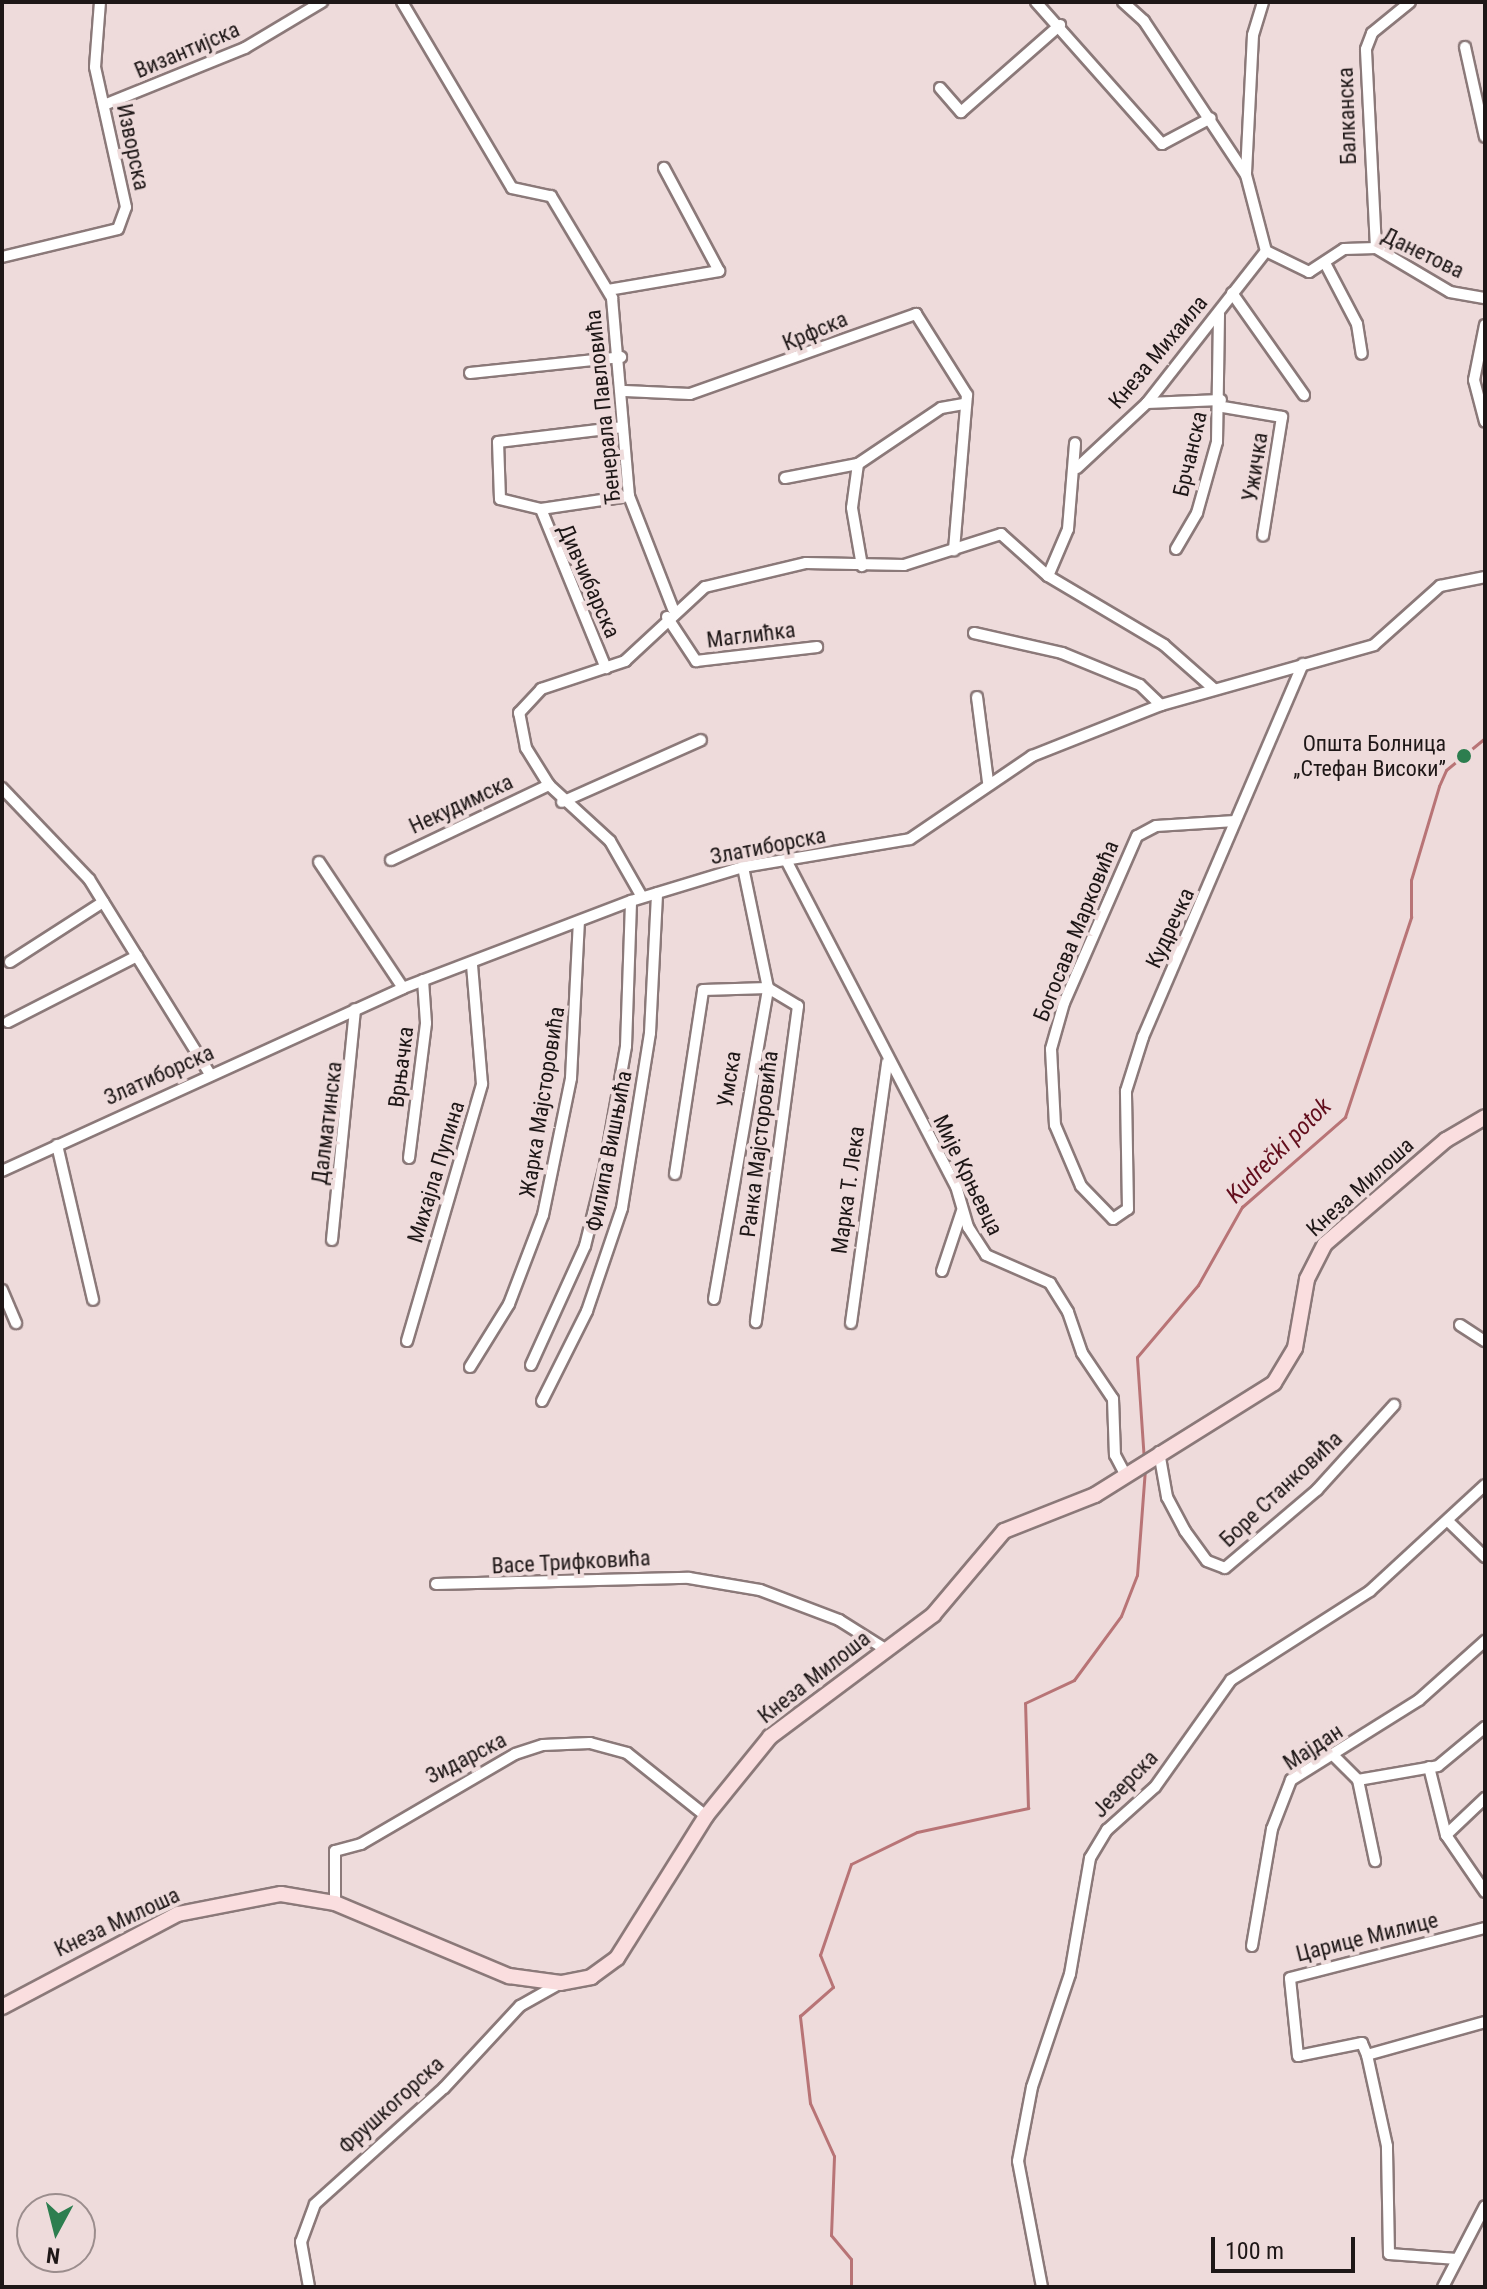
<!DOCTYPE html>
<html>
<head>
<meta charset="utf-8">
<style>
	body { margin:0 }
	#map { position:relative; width:1487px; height:2289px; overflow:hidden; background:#eedbdb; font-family:"Roboto Condensed",sans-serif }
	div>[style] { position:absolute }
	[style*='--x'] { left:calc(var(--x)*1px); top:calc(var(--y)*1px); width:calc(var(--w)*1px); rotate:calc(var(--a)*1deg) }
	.stream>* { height:3px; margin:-1.5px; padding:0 1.5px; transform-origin:1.5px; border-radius:1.5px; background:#b87476 }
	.roads { filter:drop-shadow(2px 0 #8b7979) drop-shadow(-2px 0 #8b7979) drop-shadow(0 2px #8b7979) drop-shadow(0 -2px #8b7979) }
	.street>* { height:10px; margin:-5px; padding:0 5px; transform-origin:5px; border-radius:5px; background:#fff }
	.secondary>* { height:14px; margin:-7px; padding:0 7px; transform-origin:7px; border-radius:7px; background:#fadedf }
	.dots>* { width:22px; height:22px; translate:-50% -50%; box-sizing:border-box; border:4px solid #eedbdb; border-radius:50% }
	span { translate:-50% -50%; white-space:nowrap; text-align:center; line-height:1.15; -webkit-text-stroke:8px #eedbdb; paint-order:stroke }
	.street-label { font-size:22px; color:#1e1717 }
	.poi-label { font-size:22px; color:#1e1717 }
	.right { translate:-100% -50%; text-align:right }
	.water-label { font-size:24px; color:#620d1c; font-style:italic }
	.frame { position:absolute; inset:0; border:4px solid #1e1717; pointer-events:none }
	.north { position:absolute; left:16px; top:2193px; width:80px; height:80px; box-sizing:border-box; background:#eedbdb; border:2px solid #9b8d8d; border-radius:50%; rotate:187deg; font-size:22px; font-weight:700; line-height:32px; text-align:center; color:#1e1717 }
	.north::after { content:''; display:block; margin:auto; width:28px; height:36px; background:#2d7e4f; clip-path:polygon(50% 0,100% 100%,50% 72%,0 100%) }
	.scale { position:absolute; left:1211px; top:2237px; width:144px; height:36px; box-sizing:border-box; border:4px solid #1e1717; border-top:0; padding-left:10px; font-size:24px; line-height:28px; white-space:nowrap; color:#1e1717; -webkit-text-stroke:6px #eedbdb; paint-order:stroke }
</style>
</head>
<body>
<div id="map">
	<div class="stream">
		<i style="--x:1144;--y:1461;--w:104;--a:-93.9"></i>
		<i style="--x:1137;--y:1357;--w:94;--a:-49.7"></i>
		<i style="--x:1198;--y:1285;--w:90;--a:-60.6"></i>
		<i style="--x:1242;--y:1207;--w:137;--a:-41.1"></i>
		<i style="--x:1345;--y:1117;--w:211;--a:-71.7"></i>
		<i style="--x:1411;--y:917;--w:37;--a:-90"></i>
		<i style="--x:1411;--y:880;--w:98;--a:-73.4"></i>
		<i style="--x:1439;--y:786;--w:17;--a:-66"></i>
		<i style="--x:1446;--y:770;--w:50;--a:-39.4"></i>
		<i style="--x:851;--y:2287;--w:28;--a:-90"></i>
		<i style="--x:851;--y:2259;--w:31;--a:-130"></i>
		<i style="--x:831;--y:2235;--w:79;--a:-87.8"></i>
		<i style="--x:834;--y:2156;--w:58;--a:-114.4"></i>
		<i style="--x:810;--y:2103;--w:88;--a:-96.6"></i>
		<i style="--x:800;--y:2016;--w:44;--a:-41.3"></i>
		<i style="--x:833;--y:1987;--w:35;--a:-112"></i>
		<i style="--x:820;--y:1955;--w:96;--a:-71.2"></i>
		<i style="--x:851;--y:1864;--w:73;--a:-25.9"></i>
		<i style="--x:917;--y:1832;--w:114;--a:-12.2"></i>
		<i style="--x:1028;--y:1808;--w:105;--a:-91.6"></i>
		<i style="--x:1025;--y:1703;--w:54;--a:-25.1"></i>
		<i style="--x:1074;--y:1680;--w:79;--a:-53.7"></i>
		<i style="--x:1121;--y:1616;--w:44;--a:-68.7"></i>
		<i style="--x:1137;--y:1575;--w:107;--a:-85.7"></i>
	</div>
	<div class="roads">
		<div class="street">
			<i style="--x:402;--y:2;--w:216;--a:59.4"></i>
			<i style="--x:512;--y:188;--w:40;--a:12"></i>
			<i style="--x:551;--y:196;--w:119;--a:59.1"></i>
			<i style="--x:612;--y:298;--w:199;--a:85.1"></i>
			<i style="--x:629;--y:496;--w:121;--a:68.7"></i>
			<i style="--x:1036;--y:2;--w:190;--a:48.4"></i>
			<i style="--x:1162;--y:144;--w:55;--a:-28"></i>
			<i style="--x:1123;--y:2;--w:28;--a:42"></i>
			<i style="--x:1144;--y:21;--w:185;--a:56.5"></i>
			<i style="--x:1246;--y:175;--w:79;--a:75.3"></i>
			<i style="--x:1465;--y:47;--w:92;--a:77.5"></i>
			<i style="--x:940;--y:88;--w:32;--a:49"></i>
			<i style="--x:961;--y:112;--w:132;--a:-41.3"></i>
			<i style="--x:104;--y:105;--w:152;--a:-22"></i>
			<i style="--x:245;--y:48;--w:90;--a:-30.9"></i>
			<i style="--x:1246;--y:173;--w:138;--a:-87.1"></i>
			<i style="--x:1253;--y:35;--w:34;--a:-73"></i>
			<i style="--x:1376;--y:248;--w:199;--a:-92.9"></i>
			<i style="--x:1366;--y:49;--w:17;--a:-69"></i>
			<i style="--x:1372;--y:33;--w:49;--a:-39.2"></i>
			<i style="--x:1266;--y:251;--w:48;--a:26"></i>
			<i style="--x:1309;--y:272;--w:42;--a:-33.3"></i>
			<i style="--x:1344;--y:249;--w:32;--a:-2"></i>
			<i style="--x:1376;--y:248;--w:86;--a:30.7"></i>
			<i style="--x:1450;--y:292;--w:36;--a:10"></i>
			<i style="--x:2;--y:257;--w:119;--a:-13.6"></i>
			<i style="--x:118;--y:229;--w:23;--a:-70"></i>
			<i style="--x:126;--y:207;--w:143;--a:-102.5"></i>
			<i style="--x:95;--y:67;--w:65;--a:-85.6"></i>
			<i style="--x:1325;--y:263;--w:69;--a:62.3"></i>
			<i style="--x:1357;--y:324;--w:30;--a:81"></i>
			<i style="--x:608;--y:290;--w:113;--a:-9.7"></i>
			<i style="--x:719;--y:271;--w:117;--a:-118.1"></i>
			<i style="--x:1232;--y:293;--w:125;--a:54.8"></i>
			<i style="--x:1485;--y:325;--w:56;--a:101.3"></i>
			<i style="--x:1474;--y:380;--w:43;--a:75.3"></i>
			<i style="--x:470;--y:373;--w:152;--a:-6"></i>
			<i style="--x:625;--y:391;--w:65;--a:2.6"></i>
			<i style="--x:690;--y:394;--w:240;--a:-19.5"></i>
			<i style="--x:916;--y:314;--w:96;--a:57.8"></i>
			<i style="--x:967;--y:395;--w:156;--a:94.8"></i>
			<i style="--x:1147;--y:403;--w:74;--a:-2.3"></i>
			<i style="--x:1223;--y:407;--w:60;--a:9.6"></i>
			<i style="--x:1282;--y:417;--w:120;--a:99.1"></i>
			<i style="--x:858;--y:464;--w:44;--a:97.8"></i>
			<i style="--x:852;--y:508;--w:59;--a:80.2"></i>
			<i style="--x:1077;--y:468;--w:96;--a:-42.9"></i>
			<i style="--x:1147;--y:403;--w:193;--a:-51.9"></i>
			<i style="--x:785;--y:478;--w:74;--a:-10.9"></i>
			<i style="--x:858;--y:464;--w:100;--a:-34"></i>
			<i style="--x:941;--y:408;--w:23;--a:-10"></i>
			<i style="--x:541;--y:509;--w:42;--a:-166.3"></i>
			<i style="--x:500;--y:499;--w:57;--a:-92"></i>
			<i style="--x:498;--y:442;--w:126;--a:-6.8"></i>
			<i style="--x:541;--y:509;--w:172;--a:67.8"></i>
			<i style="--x:541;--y:509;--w:89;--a:-8.4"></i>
			<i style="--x:1176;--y:549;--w:42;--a:-59.7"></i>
			<i style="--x:1197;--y:513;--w:74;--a:-74.3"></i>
			<i style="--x:1217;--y:442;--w:128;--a:-89.1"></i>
			<i style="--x:1048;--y:576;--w:51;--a:-66.9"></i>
			<i style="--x:1068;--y:529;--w:86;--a:-85.3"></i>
			<i style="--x:667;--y:617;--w:53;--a:56.6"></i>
			<i style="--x:696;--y:661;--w:122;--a:-6.6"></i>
			<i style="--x:974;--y:633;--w:90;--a:12.8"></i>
			<i style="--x:1062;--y:653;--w:84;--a:22.3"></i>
			<i style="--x:1140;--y:685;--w:29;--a:44"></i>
			<i style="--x:977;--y:697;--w:86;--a:82.6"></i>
			<i style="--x:2;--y:788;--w:126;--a:46.3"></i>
			<i style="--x:89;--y:879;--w:229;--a:58.2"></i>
			<i style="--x:562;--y:802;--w:152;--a:-24"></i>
			<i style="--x:1235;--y:821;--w:79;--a:176.4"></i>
			<i style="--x:1156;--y:826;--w:21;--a:152"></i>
			<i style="--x:1137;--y:836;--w:182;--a:113.6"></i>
			<i style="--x:1064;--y:1003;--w:48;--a:105.8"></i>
			<i style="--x:1051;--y:1049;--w:76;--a:87"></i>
			<i style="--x:1055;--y:1125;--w:66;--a:66.9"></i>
			<i style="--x:1081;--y:1186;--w:46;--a:45.9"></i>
			<i style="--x:1113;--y:1219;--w:18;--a:-34"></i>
			<i style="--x:1128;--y:1209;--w:118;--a:-91"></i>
			<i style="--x:1126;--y:1091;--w:57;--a:-72.5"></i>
			<i style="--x:1143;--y:1037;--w:406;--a:-66.8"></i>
			<i style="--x:391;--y:860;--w:175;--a:-25.4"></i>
			<i style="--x:319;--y:862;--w:151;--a:56.3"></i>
			<i style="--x:787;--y:862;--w:365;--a:62.5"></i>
			<i style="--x:956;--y:1186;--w:43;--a:73.7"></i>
			<i style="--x:968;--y:1227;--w:33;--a:57"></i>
			<i style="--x:986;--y:1255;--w:70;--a:23.6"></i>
			<i style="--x:1050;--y:1283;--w:34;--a:58"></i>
			<i style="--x:1068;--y:1312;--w:43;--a:71.1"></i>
			<i style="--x:1082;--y:1353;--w:55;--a:56"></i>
			<i style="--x:1113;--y:1399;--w:56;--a:88"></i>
			<i style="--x:1115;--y:1455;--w:21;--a:62"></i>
			<i style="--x:642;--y:897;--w:64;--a:-119.7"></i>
			<i style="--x:610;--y:841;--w:83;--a:-137.4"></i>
			<i style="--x:549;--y:785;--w:44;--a:-121.9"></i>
			<i style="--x:526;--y:748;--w:36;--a:-101"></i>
			<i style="--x:519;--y:713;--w:33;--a:-47"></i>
			<i style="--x:541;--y:689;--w:89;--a:-18.4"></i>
			<i style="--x:625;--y:661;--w:109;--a:-42.8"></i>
			<i style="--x:705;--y:587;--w:104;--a:-13.4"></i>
			<i style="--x:806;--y:563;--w:98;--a:1.2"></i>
			<i style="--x:904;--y:565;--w:102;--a:-17.7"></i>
			<i style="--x:1001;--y:534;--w:63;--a:41.8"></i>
			<i style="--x:1048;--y:576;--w:135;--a:30.7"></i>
			<i style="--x:1164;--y:645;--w:65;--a:41.3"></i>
			<i style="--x:10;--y:962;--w:111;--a:-32.8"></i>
			<i style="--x:8;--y:1022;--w:145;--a:-27.1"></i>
			<i style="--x:57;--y:1145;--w:159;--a:76.9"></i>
			<i style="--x:409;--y:1158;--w:136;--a:-82.8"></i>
			<i style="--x:426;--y:1023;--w:43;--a:-94"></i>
			<i style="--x:2;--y:1171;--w:441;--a:-24.5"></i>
			<i style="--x:403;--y:988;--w:244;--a:-20.9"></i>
			<i style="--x:631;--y:901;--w:117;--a:-16.9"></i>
			<i style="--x:743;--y:867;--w:169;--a:-9.5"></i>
			<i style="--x:910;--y:839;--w:148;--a:-34.2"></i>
			<i style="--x:1032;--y:756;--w:139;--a:-21.6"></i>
			<i style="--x:1161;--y:705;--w:221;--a:-15.7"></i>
			<i style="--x:1374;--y:645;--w:89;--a:-41.8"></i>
			<i style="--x:1440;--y:586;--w:46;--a:-11.3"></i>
			<i style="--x:675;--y:1174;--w:186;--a:-81.3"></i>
			<i style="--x:703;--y:990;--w:65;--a:-1.8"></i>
			<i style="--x:768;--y:988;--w:35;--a:31"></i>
			<i style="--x:798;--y:1006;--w:319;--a:97.6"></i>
			<i style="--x:332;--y:1240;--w:232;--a:-84.3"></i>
			<i style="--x:942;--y:1271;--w:63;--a:-71.6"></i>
			<i style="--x:2;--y:1290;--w:36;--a:67"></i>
			<i style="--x:714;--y:1299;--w:316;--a:-80.1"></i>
			<i style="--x:768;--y:988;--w:124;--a:-101.7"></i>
			<i style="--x:851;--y:1323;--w:263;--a:-82.1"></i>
			<i style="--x:1460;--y:1325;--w:30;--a:33"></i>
			<i style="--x:407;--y:1341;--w:268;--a:-73.7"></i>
			<i style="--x:482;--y:1084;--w:120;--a:-94.8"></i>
			<i style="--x:531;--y:1365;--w:131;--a:-65.6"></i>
			<i style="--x:585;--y:1246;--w:78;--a:-76"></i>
			<i style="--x:604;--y:1170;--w:126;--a:-79.9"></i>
			<i style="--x:626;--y:1046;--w:145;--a:-88"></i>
			<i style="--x:470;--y:1367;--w:74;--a:-58.2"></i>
			<i style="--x:509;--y:1304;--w:95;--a:-69.1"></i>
			<i style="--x:543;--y:1215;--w:140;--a:-78.4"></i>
			<i style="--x:571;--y:1078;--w:156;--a:-87.1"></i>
			<i style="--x:542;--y:1401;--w:101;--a:-63.4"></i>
			<i style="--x:587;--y:1311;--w:109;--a:-71.2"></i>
			<i style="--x:622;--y:1208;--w:177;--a:-80.9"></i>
			<i style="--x:650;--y:1033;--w:140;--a:-87.1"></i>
			<i style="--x:1159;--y:1452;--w:46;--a:79.9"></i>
			<i style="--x:1167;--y:1497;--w:38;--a:62"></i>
			<i style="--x:1185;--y:1531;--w:37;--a:54"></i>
			<i style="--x:1207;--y:1561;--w:19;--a:21"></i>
			<i style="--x:1225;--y:1568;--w:121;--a:-40.3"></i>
			<i style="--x:1317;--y:1490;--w:115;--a:-47.8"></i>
			<i style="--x:1448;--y:1521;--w:52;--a:44.2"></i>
			<i style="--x:436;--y:1584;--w:253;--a:-1.4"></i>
			<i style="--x:689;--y:1578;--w:72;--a:9.6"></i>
			<i style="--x:760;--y:1590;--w:85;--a:20.8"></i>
			<i style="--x:839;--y:1620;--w:54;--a:32.2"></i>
			<i style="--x:1335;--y:1757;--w:33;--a:45"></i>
			<i style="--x:1358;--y:1780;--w:81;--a:-9.9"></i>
			<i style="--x:1438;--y:1766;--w:61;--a:-39.7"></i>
			<i style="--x:1429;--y:1767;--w:70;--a:76"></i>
			<i style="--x:1446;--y:1835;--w:69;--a:55.6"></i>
			<i style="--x:1358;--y:1780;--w:83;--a:78.1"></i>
			<i style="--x:1446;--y:1835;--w:54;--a:-43.5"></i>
			<i style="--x:335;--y:1903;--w:52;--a:-90"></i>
			<i style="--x:335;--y:1851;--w:27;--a:-15"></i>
			<i style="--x:361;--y:1844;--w:178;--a:-30.3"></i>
			<i style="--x:515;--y:1754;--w:29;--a:-18"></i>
			<i style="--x:543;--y:1745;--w:47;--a:-2.4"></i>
			<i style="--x:590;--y:1743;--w:38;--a:15"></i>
			<i style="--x:627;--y:1753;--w:101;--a:38.6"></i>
			<i style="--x:1252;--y:1946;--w:119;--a:-80.3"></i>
			<i style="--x:1272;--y:1829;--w:53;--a:-68.8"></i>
			<i style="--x:1291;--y:1780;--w:151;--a:-32"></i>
			<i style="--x:1419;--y:1700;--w:89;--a:-41.8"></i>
			<i style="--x:1367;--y:2055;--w:13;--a:-113"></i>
			<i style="--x:1362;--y:2043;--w:65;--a:168.5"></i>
			<i style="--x:1298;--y:2056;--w:78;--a:-95.9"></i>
			<i style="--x:1290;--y:1978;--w:201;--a:-14.4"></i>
			<i style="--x:1457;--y:2259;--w:68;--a:-175.8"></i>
			<i style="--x:1389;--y:2254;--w:108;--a:-91.1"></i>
			<i style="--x:1387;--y:2146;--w:93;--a:-102.4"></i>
			<i style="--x:1367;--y:2055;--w:123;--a:-15.6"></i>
			<i style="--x:309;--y:2287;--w:46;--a:-100.1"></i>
			<i style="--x:301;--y:2242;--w:40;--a:-69.8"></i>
			<i style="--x:315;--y:2204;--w:173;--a:-42"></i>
			<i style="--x:444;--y:2088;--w:112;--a:-47.2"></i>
			<i style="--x:520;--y:2006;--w:45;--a:-29.4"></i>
			<i style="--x:1042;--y:2287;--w:128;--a:-100.8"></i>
			<i style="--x:1018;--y:2161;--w:75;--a:-79.3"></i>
			<i style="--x:1032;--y:2087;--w:119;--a:-71.4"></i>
			<i style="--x:1070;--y:1974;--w:118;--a:-80.2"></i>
			<i style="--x:1090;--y:1858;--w:33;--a:-59"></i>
			<i style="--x:1107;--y:1830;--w:64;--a:-41.9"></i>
			<i style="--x:1155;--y:1787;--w:131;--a:-54.6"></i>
			<i style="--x:1231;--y:1680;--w:165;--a:-32.6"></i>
			<i style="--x:1370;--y:1591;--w:156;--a:-42.7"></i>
			<i style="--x:1443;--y:2287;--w:91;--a:-62.6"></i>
		</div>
		<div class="secondary">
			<i style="--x:2;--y:2007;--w:199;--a:-27.9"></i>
			<i style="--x:178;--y:1914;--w:105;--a:-11"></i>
			<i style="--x:281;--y:1894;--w:55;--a:9.5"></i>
			<i style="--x:335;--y:1903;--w:189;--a:22.8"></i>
			<i style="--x:509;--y:1976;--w:52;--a:7.7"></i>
			<i style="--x:561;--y:1983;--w:31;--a:-11"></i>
			<i style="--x:591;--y:1977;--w:32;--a:-36"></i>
			<i style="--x:617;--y:1958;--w:168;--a:-57.9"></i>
			<i style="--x:706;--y:1816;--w:102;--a:-51"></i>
			<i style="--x:770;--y:1737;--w:204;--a:-36.8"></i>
			<i style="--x:933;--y:1615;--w:110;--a:-49.8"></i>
			<i style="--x:1004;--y:1531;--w:98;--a:-21.6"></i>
			<i style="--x:1095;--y:1495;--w:211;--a:-32"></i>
			<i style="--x:1274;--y:1383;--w:41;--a:-59"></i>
			<i style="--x:1295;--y:1348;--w:70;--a:-80.1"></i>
			<i style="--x:1307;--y:1279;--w:39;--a:-63"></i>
			<i style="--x:1325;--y:1244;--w:160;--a:-40.7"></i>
			<i style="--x:1446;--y:1140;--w:45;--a:-30.5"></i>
		</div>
	</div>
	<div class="dots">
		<i style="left:1464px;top:756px;background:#2d7e4f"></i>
	</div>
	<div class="street-label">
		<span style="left:187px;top:50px;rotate:-23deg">Византијска</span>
		<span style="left:1347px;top:116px;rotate:-92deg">Балканска</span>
		<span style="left:133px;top:147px;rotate:78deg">Изворска</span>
		<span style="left:1423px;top:253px;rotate:26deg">Данетова</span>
		<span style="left:815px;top:331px;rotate:-23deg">Крфска</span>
		<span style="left:1158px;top:352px;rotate:-50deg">Кнеза Михаила</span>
		<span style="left:603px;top:407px;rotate:-96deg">Ђенерала Павловића</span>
		<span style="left:1190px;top:454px;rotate:-77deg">Брчанска</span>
		<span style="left:1255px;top:467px;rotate:-81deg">Ужичка</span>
		<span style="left:589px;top:581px;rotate:66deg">Дивчибарска</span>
		<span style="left:751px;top:635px;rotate:-7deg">Маглићка</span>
		<span style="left:461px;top:804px;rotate:-25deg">Некудимска</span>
		<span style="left:768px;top:846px;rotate:-11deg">Златиборска</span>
		<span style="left:1170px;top:928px;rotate:-65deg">Кудречка</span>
		<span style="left:1076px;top:931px;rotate:-68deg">Богосава Марковића</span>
		<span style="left:401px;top:1067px;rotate:-83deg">Врњачка</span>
		<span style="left:159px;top:1075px;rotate:-24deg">Златиборска</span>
		<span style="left:729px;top:1079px;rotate:-81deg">Умска</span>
		<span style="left:542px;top:1102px;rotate:-81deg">Жарка Мајсторовића</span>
		<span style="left:327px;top:1123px;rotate:-83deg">Далматинска</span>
		<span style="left:759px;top:1144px;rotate:-83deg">Ранка Мајсторовића</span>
		<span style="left:609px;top:1151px;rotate:-79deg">Филипа Вишњића</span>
		<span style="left:436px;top:1172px;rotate:-73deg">Михајла Пупина</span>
		<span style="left:968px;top:1175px;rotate:64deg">Мије Крњевца</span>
		<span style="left:1360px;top:1187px;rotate:-42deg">Кнеза Милоша</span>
		<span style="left:848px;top:1190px;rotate:-82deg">Марка Т. Лека</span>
		<span style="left:1281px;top:1489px;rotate:-43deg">Боре Станковића</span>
		<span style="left:571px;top:1562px;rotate:-3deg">Васе Трифковића</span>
		<span style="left:814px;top:1677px;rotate:-38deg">Кнеза Милоша</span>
		<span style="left:1313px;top:1747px;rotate:-33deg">Мајдан</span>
		<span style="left:466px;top:1758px;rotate:-27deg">Зидарска</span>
		<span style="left:1125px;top:1784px;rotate:-46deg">Језерска</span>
		<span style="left:117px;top:1922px;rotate:-25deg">Кнеза Милоша</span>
		<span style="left:1367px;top:1937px;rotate:-14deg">Царице Милице</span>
		<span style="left:391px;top:2105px;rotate:-42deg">Фрушкогорска</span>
	</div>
	<div class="poi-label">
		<span class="right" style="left:1446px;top:756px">Општа Болница<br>„Стефан Високи”</span>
	</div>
	<div class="water-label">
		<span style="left:1279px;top:1151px;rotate:-45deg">Kudrečki potok</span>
	</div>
	<div class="frame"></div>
	<div class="north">N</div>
	<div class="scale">100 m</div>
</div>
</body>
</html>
